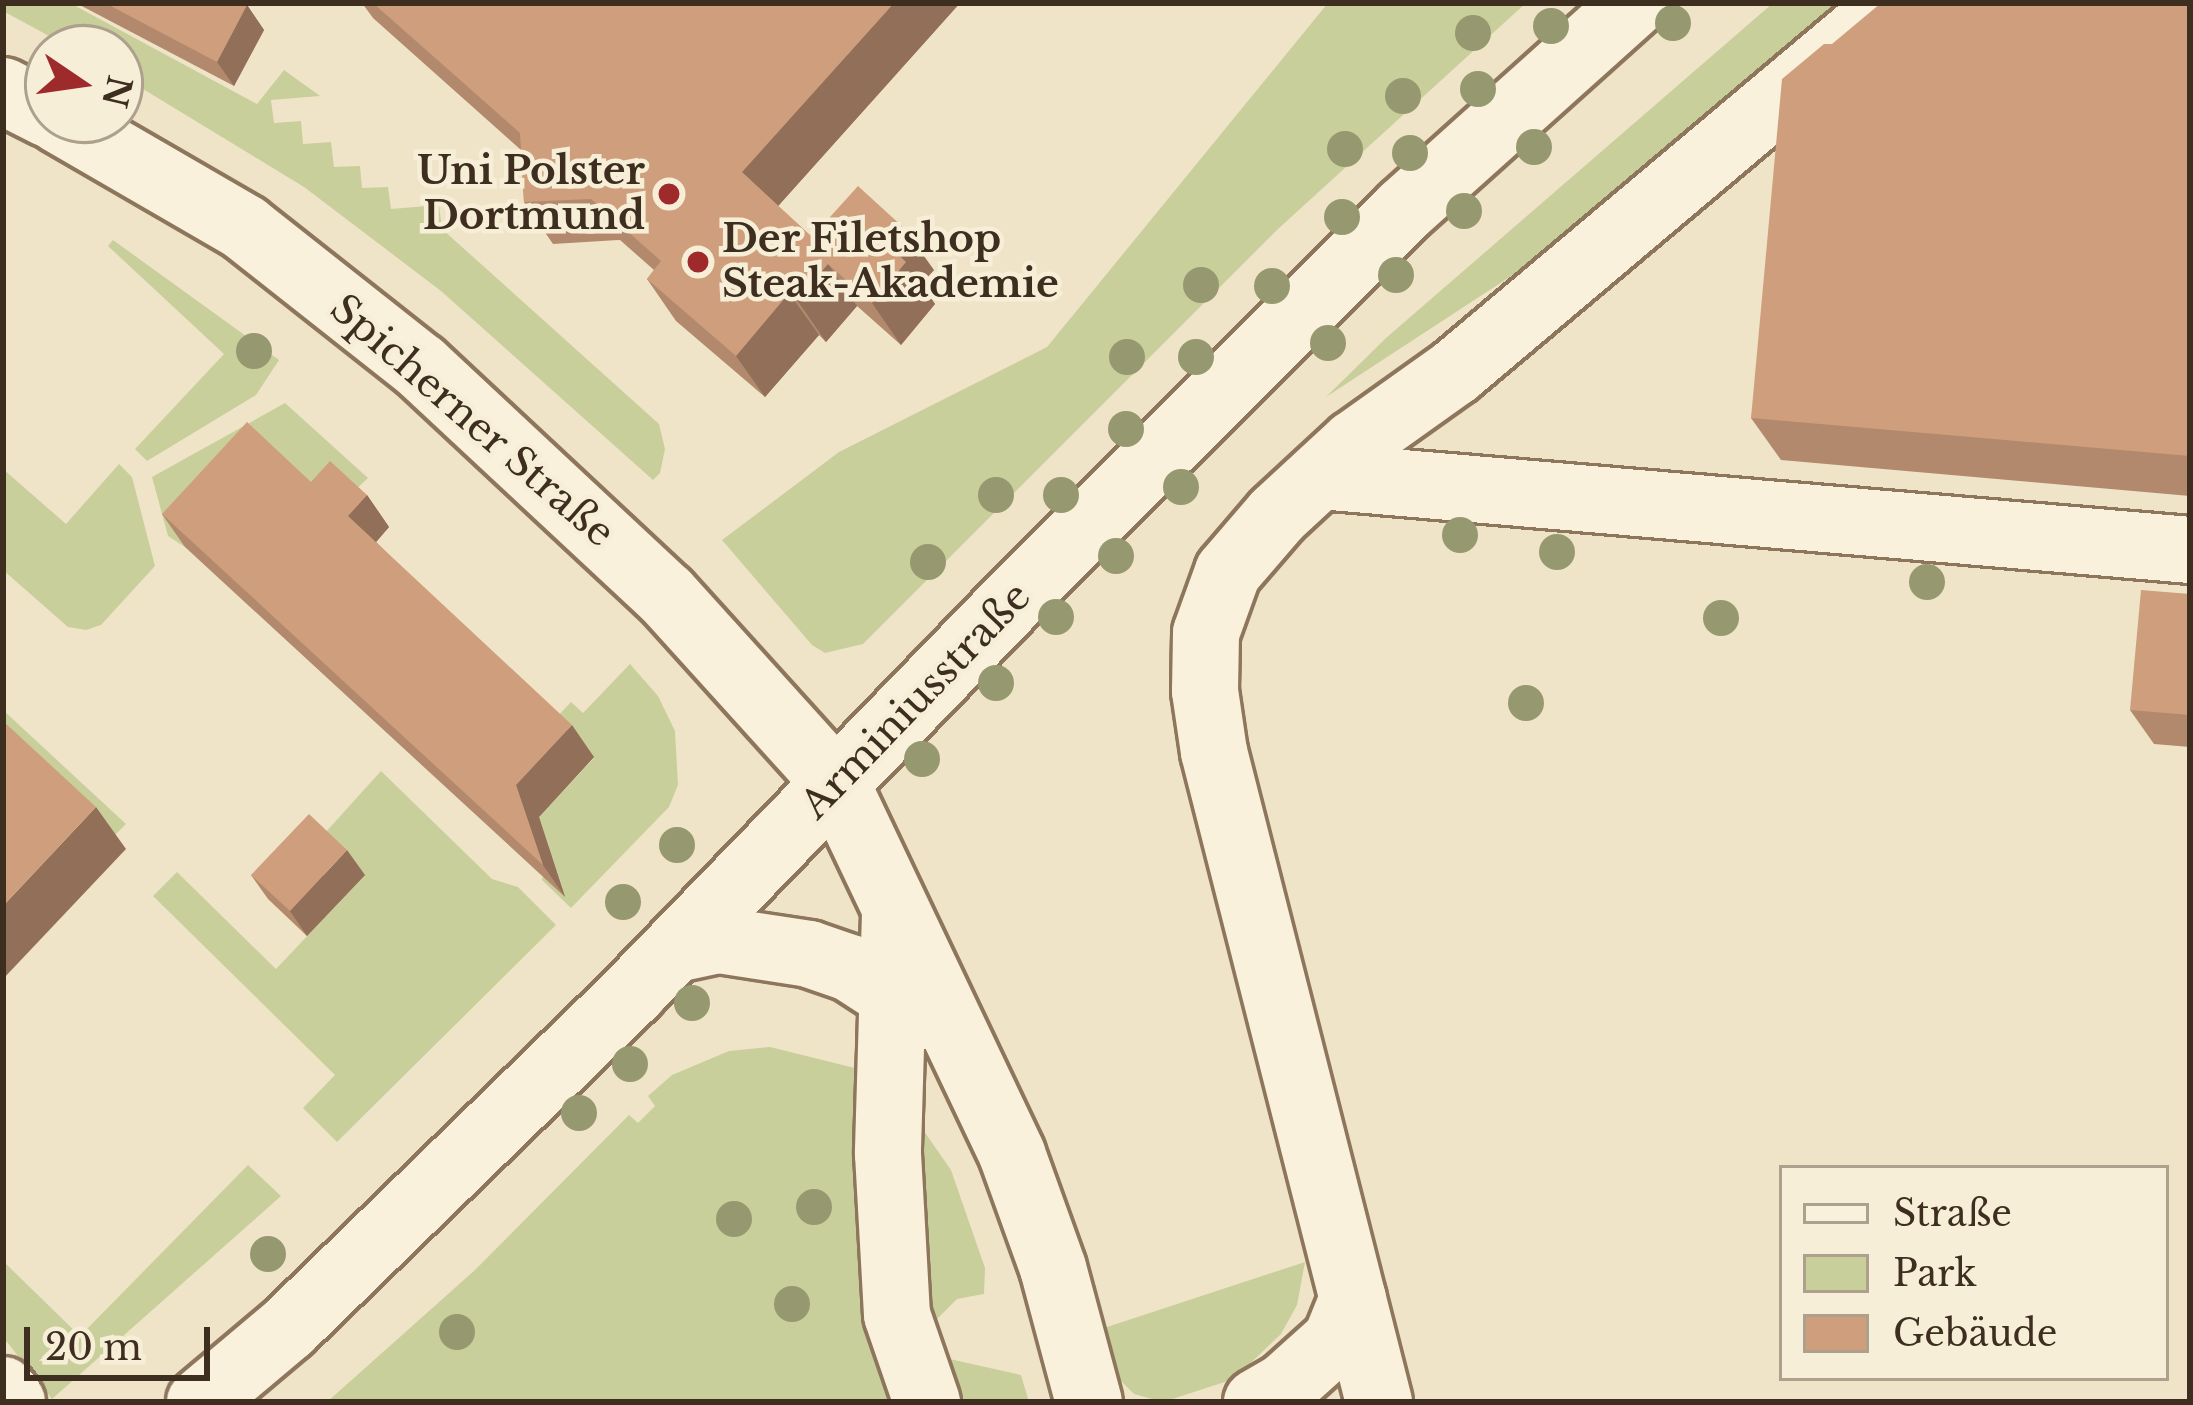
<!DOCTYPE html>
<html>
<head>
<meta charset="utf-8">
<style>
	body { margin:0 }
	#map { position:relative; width:2193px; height:1405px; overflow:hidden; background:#f0e4c8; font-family:"Libre Baskerville",serif }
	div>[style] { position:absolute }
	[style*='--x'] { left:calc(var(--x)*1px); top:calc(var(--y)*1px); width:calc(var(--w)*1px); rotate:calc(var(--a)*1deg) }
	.green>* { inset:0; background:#c9cf9b }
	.roads { filter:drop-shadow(3px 0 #8d765c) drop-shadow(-3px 0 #8d765c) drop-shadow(0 3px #8d765c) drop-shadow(0 -3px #8d765c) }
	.minor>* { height:66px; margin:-33px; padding:0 33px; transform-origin:33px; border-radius:33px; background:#faf1dc }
	.trees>* { width:36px; height:36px; margin:-18px; border-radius:50%; background:#96986f }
	.wall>* { inset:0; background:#b2896c }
	.shaded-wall>* { inset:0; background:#916f58 }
	.building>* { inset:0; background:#cf9f7d }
	.dots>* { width:33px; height:33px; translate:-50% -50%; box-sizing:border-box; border:6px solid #f7eed8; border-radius:50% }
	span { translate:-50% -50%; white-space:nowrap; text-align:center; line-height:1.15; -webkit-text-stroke:9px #f7eed8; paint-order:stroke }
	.poi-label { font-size:39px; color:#3d2e20; font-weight:700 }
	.right { translate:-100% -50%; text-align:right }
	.left { translate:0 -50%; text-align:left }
	.street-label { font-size:39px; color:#3d2e20 }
	.frame { position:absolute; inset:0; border:6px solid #3d2e20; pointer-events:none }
	.legend { position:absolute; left:1779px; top:1165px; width:390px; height:216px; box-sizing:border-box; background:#f7eed8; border:3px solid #ada18e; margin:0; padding:15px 21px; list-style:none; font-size:36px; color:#3d2e20 }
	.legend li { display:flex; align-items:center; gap:24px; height:60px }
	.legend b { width:60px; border:3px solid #ada18e }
	.north { position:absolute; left:24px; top:24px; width:120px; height:120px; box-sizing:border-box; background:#f7eed8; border:3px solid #ada18e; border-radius:50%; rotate:103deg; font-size:33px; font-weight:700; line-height:48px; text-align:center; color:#3d2e20 }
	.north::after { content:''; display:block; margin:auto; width:42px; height:54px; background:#9e2a2b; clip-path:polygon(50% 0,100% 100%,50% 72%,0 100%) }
	.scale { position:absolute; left:24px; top:1327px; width:186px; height:54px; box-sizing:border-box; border:6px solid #3d2e20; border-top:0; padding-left:15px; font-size:36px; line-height:42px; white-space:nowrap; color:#3d2e20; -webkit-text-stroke:9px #f7eed8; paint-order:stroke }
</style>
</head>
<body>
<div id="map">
	<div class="green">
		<i style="clip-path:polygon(3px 3px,70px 3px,257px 104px,284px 70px,320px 96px,271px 100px,274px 123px,301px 121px,303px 144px,331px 142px,334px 167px,360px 166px,362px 188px,388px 187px,391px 209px,439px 205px,442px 229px,659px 424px,665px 449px,660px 473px,653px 480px,441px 291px,304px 187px,120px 75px,120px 48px,71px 48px,3px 11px)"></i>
		<i style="clip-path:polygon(1328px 3px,1526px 3px,1278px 229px,863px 644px,825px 653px,812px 645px,722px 540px,839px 452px,1047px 347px)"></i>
		<i style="clip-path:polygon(1773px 3px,1851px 3px,1563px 242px,1326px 397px,1386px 338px)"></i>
		<i style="clip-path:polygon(113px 240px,279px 360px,256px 395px,147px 461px,135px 449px,224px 354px,108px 246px)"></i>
		<i style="clip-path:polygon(285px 403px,368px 478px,352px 493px,185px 547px,168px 536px,152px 477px)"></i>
		<i style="clip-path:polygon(119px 464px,132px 477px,155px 566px,101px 625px,86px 630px,68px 627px,3px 570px,3px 469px,66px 524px)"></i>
		<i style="clip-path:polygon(630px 664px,658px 696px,675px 731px,678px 785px,669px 807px,571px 908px,542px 880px,549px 847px,539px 817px,594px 758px,554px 720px,571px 702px,583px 713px)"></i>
		<i style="clip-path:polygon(3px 710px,126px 824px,113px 837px,3px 736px)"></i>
		<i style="clip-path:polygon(381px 771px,492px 879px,518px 887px,556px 925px,337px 1142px,303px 1108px,335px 1075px,153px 896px,177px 872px,276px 969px,365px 875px,324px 834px)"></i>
		<i style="clip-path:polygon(770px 1047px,859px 1069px,905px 1402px,327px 1402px,475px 1270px,629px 1115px,638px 1123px,655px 1106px,648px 1096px,672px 1075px,729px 1051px)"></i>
		<i style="clip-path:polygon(910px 1111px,951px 1170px,985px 1268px,984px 1294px,957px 1299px,934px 1322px,945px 1358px,1021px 1375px,1029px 1402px,954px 1402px,932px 1361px)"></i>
		<i style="clip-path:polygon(248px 1165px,281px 1196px,52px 1399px,3px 1337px,3px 1261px,80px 1336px)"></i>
		<i style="clip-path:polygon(1305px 1262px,1297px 1305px,1281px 1334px,1234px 1379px,1163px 1402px,1134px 1394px,1120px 1380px,1101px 1329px)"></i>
	</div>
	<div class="roads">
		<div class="minor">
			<i style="--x:3;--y:91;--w:51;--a:27.1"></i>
			<i style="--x:59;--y:120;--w:215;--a:30.1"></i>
			<i style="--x:245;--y:228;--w:223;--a:38.3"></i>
			<i style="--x:420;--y:366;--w:336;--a:43"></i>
			<i style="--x:666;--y:595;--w:253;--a:47.9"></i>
			<i style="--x:836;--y:783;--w:411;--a:64.6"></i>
			<i style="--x:1012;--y:1154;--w:121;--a:70.2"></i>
			<i style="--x:1053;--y:1268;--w:139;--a:75"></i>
			<i style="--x:1320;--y:476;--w:873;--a:4.86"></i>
			<i style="--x:895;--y:913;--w:241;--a:91.7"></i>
			<i style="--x:888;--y:1154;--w:161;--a:86.8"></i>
			<i style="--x:897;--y:1315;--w:92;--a:71"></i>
			<i style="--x:676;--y:949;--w:43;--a:-12.1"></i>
			<i style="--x:718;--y:940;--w:92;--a:8.7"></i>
			<i style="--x:809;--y:954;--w:43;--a:18.9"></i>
			<i style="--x:850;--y:968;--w:88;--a:33"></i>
			<i style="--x:3;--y:1390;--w:15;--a:53"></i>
			<i style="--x:200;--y:1402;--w:115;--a:-40.1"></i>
			<i style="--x:288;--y:1328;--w:483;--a:-44.2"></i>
			<i style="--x:634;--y:991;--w:550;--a:-45.88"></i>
			<i style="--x:1017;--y:596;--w:547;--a:-44.93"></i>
			<i style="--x:1404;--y:210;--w:310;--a:-41.9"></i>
			<i style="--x:1257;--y:1402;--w:34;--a:-30"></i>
			<i style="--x:1286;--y:1385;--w:67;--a:-42"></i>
			<i style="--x:1336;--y:1340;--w:45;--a:-68"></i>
			<i style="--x:1379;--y:1402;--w:671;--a:-104.24"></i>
			<i style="--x:1214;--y:752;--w:62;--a:-98.4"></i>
			<i style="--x:1205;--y:691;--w:58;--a:-89"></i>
			<i style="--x:1206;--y:633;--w:65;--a:-70.2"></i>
			<i style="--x:1228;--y:572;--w:75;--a:-49.3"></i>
			<i style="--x:1277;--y:515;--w:105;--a:-42.7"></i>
			<i style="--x:1354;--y:444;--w:124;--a:-35.5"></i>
			<i style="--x:1455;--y:372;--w:573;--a:-40.11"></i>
		</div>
	</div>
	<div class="trees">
		<i style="left:1673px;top:23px"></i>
		<i style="left:1551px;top:26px"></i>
		<i style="left:1473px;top:33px"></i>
		<i style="left:1478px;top:89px"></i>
		<i style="left:1403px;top:96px"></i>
		<i style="left:1534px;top:147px"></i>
		<i style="left:1345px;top:149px"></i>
		<i style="left:1410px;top:153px"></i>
		<i style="left:1464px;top:211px"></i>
		<i style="left:1342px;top:217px"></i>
		<i style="left:1396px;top:275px"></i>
		<i style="left:1201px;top:285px"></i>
		<i style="left:1272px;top:286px"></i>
		<i style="left:1328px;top:343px"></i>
		<i style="left:254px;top:351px"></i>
		<i style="left:1127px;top:357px"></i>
		<i style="left:1196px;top:357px"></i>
		<i style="left:1126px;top:429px"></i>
		<i style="left:1181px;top:487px"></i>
		<i style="left:996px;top:495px"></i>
		<i style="left:1061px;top:495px"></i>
		<i style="left:1460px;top:535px"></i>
		<i style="left:1557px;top:552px"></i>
		<i style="left:1116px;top:556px"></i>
		<i style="left:928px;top:562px"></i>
		<i style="left:1927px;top:582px"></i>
		<i style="left:1056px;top:617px"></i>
		<i style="left:1721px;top:618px"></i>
		<i style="left:996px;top:683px"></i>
		<i style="left:1526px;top:703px"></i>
		<i style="left:922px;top:759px"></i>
		<i style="left:677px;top:845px"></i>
		<i style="left:623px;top:902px"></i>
		<i style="left:692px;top:1003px"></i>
		<i style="left:630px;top:1064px"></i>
		<i style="left:579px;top:1113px"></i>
		<i style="left:814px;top:1207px"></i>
		<i style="left:734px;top:1219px"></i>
		<i style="left:268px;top:1254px"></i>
		<i style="left:792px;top:1304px"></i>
		<i style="left:457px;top:1332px"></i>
	</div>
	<div class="wall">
		<i style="clip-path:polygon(76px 3px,243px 3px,247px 5px,264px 30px,234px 86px)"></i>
		<i style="clip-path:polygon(362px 3px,960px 3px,778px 206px,812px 237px,934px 270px,921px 284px,935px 304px,901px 345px,857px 306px,826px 342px,819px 335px,765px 397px,676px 321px,647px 279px,654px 270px,620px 240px,553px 244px,524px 202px,521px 150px,373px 18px)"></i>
		<i style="clip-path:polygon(2190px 3px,2190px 496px,1781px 460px,1751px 418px,1832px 44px)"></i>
		<i style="clip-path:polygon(311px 482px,367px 495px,389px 527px,376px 542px,594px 757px,539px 817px,565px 897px,185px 547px,162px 514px)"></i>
		<i style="clip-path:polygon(2190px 594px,2190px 747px,2154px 744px,2130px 710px)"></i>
		<i style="clip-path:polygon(251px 875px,365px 875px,307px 936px,268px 899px)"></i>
	</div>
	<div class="shaded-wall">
		<i style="clip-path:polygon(894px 3px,960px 3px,771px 214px,742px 172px)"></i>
		<i style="clip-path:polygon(247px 5px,264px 30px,234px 86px,217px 62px)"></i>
		<i style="clip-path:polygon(904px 228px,934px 270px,921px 284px,935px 304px,901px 345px,872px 303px,889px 246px)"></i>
		<i style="clip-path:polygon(828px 264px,857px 306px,826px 342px,797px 300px)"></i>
		<i style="clip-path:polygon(789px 293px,819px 335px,765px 397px,736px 356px)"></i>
		<i style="clip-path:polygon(367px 495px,389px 527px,371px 548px,348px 516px)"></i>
		<i style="clip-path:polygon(572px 725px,594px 757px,539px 817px,565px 897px,543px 865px,516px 785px)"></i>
		<i style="clip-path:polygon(96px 807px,126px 849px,3px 979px,3px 906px)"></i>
		<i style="clip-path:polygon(347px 850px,365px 875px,307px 936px,290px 911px)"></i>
	</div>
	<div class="building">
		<i style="clip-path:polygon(105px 3px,243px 3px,247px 5px,217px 62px)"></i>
		<i style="clip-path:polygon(373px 3px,894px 3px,742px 172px,812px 237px,858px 186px,904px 228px,889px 246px,906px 262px,872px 303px,828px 264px,797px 300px,789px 293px,736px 356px,647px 279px,661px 261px,591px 199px,524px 202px,520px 133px)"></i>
		<i style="clip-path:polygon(1881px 3px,2190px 3px,2190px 456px,1751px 418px,1782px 79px,1824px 44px,1832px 44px)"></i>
		<i style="clip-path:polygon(247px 422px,311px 482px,330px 461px,367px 495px,348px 516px,572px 725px,516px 785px,543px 865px,162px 514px)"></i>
		<i style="clip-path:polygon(2141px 590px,2190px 594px,2190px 715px,2130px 710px)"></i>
		<i style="clip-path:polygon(3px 721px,96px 807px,3px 906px)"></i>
		<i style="clip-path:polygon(309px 814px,347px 850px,290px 911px,251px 875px)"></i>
	</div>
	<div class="dots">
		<i style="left:669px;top:194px;background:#9e2a2b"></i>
		<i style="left:698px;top:262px;background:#9e2a2b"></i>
	</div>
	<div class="poi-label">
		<span class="right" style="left:645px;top:194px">Uni Polster<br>Dortmund</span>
		<span class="left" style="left:722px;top:262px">Der Filetshop<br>Steak-Akademie</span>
	</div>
	<div class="street-label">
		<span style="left:472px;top:421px;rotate:41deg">Spicherner Straße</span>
		<span style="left:916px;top:701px;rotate:-46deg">Arminiusstraße</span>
	</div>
	<div class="frame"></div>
	<ul class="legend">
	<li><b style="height:15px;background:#faf1dc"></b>Straße</li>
	<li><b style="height:33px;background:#c9cf9b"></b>Park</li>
	<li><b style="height:33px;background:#cf9f7d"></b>Gebäude</li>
	</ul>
	<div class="north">N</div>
	<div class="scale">20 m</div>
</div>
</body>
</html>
